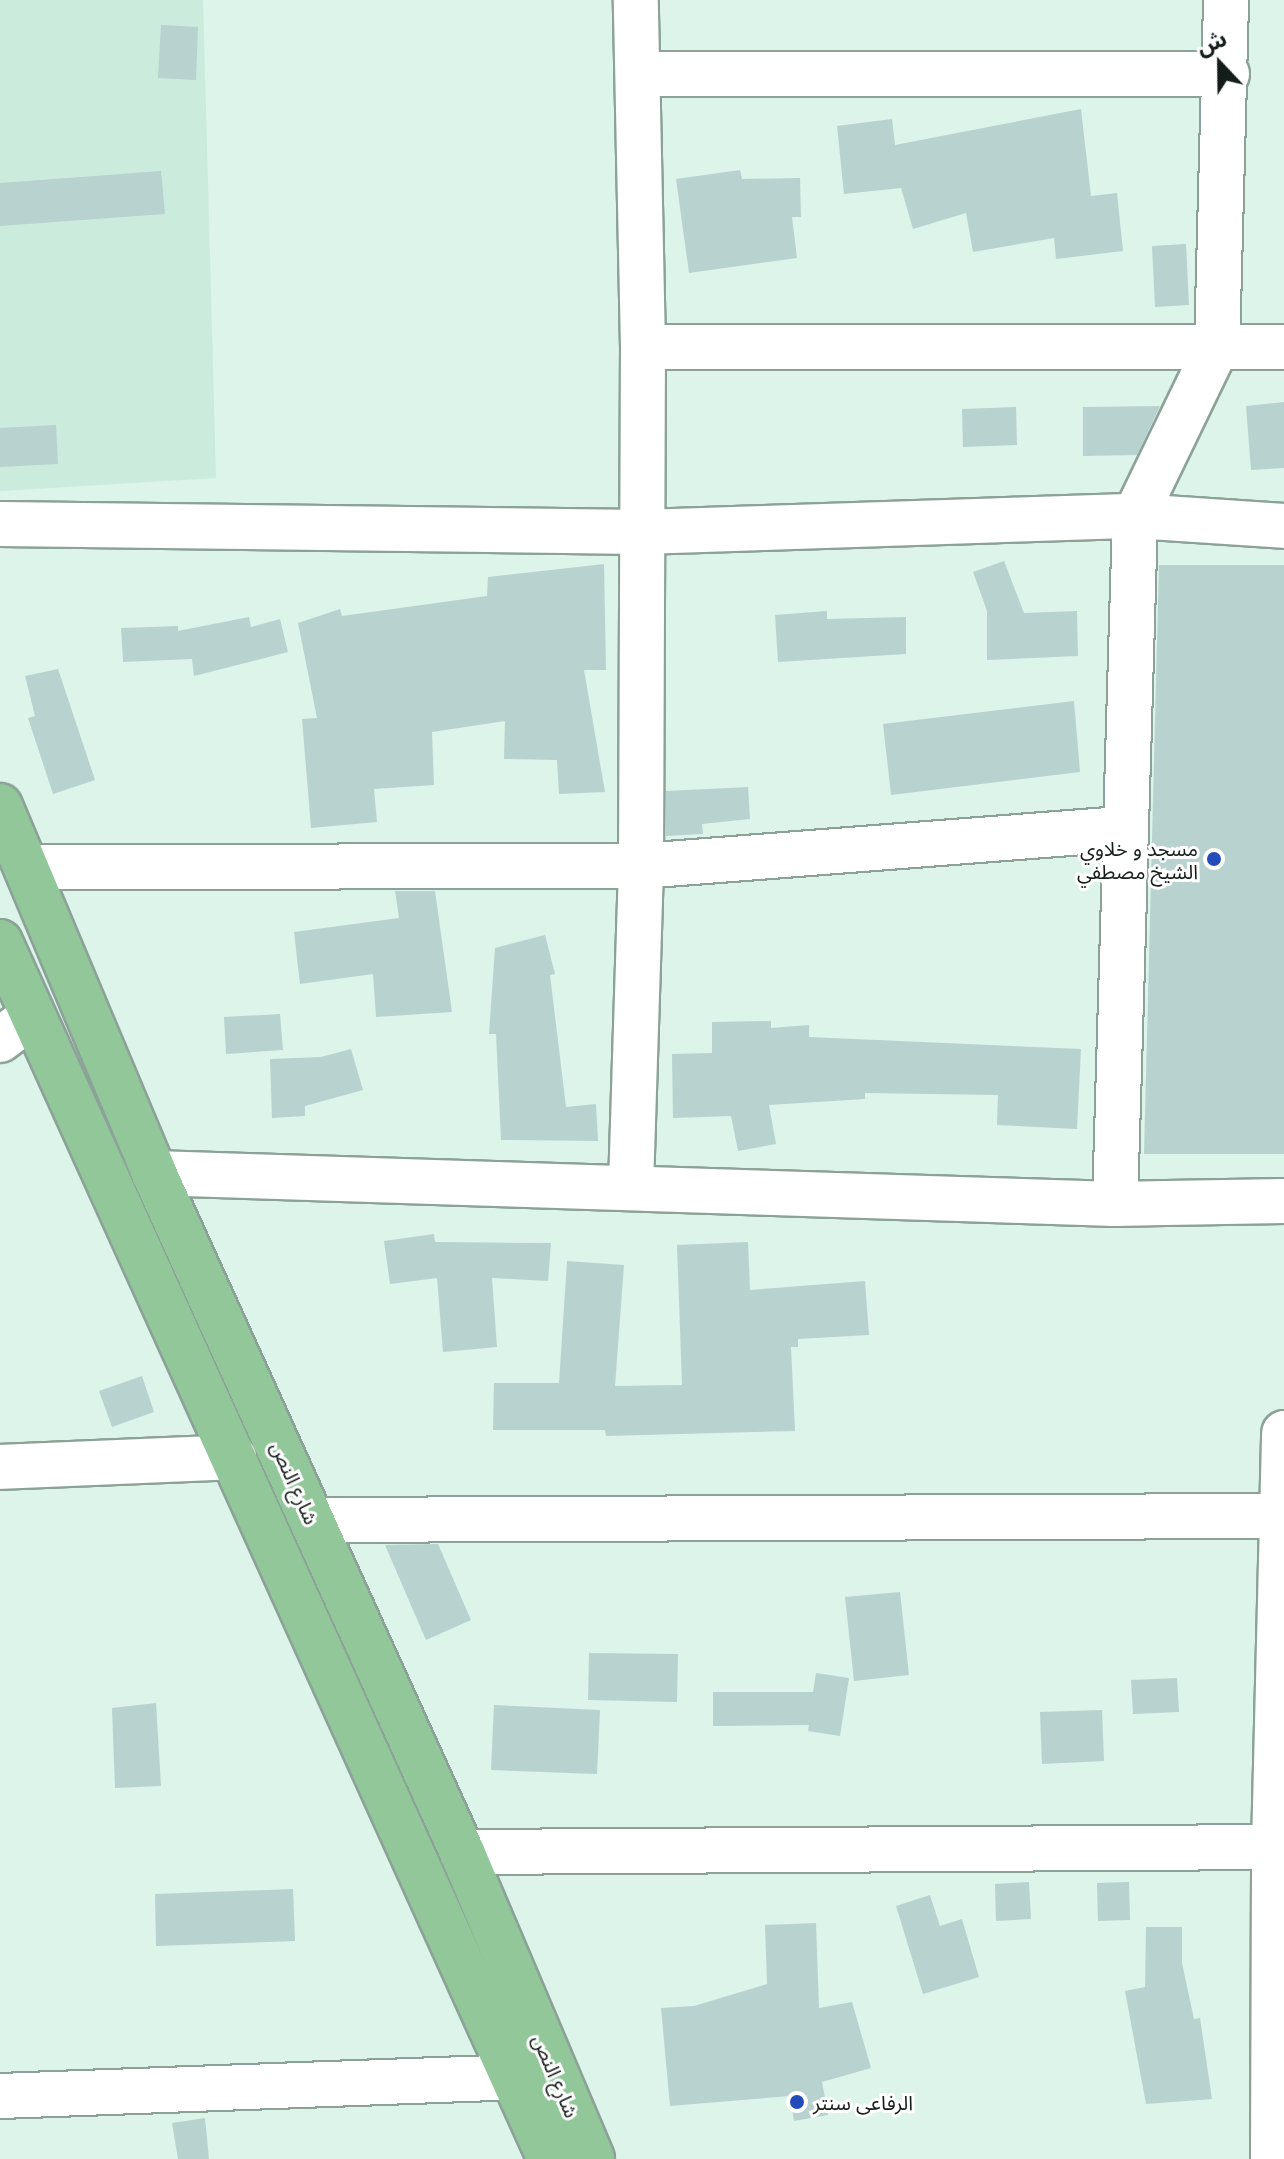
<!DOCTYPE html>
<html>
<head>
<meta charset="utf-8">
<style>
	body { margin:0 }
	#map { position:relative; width:1284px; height:2159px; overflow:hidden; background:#dcf4e9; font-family:"Noto Serif","Noto Sans Arabic",serif }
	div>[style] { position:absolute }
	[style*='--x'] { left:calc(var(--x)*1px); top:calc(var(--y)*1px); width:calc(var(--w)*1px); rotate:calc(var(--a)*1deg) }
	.built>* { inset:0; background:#cbebdc }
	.building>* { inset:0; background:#b8d2cf }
	.roads { filter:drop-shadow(2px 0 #8ca298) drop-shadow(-2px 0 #8ca298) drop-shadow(0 2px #8ca298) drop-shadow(0 -2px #8ca298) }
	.minor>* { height:44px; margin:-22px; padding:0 22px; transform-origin:22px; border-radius:22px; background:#fff }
	.major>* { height:44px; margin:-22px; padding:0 22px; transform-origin:22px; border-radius:22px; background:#92c79a }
	.dots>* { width:22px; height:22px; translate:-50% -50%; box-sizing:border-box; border:4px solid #fff; border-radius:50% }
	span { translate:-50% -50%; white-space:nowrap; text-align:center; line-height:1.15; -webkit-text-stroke:6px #fff; paint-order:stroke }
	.poi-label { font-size:20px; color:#151d1a }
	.right { translate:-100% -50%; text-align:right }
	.left { translate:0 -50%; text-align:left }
	.street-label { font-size:20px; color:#151d1a }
	.north { position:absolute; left:1180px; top:24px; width:80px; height:80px; -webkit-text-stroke:6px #fff; paint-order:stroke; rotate:338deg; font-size:22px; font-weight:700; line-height:32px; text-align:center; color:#151d1a }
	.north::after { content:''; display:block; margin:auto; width:28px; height:36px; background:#151d1a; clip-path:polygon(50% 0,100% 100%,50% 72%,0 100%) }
</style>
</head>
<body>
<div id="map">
	<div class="built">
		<i style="clip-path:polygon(0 0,203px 0,216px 478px,0 491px)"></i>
	</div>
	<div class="building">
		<i style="clip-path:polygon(161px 25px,198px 27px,196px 80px,158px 78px)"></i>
		<i style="clip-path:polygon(1081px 109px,1091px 196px,1117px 193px,1123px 251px,1056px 259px,1054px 238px,973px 252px,966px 213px,913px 229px,901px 188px,844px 194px,837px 126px,892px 119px,895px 145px)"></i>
		<i style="clip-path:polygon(740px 170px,742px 179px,800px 178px,801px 217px,792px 217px,797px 258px,689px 273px,676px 179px)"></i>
		<i style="clip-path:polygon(161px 171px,165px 214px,0 226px,0 183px)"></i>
		<i style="clip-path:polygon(1186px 244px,1189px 305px,1155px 307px,1152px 246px)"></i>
		<i style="clip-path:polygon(1284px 402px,1284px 468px,1251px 470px,1246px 406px)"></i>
		<i style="clip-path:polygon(1160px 406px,1137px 455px,1083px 456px,1083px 407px)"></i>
		<i style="clip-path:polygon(1016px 407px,1017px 445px,963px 447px,962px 409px)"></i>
		<i style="clip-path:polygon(56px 425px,58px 464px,0 467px,0 428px)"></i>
		<i style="clip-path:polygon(1004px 561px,1024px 613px,1077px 611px,1078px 656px,987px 660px,987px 611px,973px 572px)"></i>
		<i style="clip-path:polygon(604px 564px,606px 670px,584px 670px,605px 792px,559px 794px,557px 760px,504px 759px,505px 721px,432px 732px,434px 785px,374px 789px,377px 822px,311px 828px,302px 719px,317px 718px,298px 623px,340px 609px,342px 616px,487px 596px,488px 577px)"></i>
		<i style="clip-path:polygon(1159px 565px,1284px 565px,1284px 1154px,1144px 1154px)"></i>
		<i style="clip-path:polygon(827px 611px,827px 619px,906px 617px,906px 654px,778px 662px,775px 615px)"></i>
		<i style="clip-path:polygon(249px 617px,251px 627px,280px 619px,288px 652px,194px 676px,192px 659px,123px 662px,121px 628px,178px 626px,178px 631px)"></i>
		<i style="clip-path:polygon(58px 669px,95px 780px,53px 794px,28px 718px,35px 716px,25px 676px)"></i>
		<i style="clip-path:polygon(1074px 701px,1080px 772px,891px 795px,883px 724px)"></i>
		<i style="clip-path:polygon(748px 787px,750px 819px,702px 824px,703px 834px,666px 836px,666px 791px)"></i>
		<i style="clip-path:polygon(395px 891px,435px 891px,452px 1012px,376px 1017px,373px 974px,300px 984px,294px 932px,399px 918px)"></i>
		<i style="clip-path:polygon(545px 935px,555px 974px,550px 975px,566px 1107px,596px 1104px,598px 1141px,501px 1140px,496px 1034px,489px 1034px,495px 948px)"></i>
		<i style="clip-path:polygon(280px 1014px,283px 1050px,226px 1054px,224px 1017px)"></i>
		<i style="clip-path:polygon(771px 1021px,771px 1028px,809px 1025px,809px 1037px,1081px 1049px,1077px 1129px,997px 1125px,998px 1095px,865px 1093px,865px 1099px,769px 1105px,776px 1144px,738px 1151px,731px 1116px,673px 1118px,672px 1054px,712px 1053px,712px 1022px)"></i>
		<i style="clip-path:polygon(351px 1049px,363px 1090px,305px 1106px,305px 1116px,272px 1118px,270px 1059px,321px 1057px)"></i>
		<i style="clip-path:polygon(434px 1234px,435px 1242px,551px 1243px,548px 1281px,492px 1278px,497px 1347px,443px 1352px,437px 1278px,390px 1284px,384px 1241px)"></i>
		<i style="clip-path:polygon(748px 1242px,750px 1290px,865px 1281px,869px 1335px,798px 1339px,798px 1347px,791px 1347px,795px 1431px,606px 1436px,605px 1430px,493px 1430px,494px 1383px,559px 1383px,567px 1261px,624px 1265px,615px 1386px,682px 1385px,677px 1245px)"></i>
		<i style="clip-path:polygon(142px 1376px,154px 1412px,112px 1427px,99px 1391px)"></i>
		<i style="clip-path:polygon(438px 1544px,471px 1620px,426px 1640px,385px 1545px)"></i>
		<i style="clip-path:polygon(900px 1592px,909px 1675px,854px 1681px,845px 1597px)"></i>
		<i style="clip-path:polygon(589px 1653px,678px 1654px,677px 1702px,588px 1700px)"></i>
		<i style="clip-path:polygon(816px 1673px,849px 1678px,840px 1736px,808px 1731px,809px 1725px,713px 1726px,713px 1692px,813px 1692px)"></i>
		<i style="clip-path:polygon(1177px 1678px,1179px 1712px,1133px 1714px,1131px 1680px)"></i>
		<i style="clip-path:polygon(156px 1703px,161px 1786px,115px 1788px,112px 1708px)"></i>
		<i style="clip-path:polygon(494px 1705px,600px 1710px,597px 1774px,491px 1770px)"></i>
		<i style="clip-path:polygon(1102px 1710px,1104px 1761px,1042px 1764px,1040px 1712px)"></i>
		<i style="clip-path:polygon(1029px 1882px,1031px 1919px,996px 1921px,995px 1884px)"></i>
		<i style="clip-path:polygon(1129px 1882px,1130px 1920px,1098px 1921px,1097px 1883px)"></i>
		<i style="clip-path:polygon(293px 1889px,295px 1941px,156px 1946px,155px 1894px)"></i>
		<i style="clip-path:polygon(930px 1895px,940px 1926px,962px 1919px,979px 1977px,923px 1994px,896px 1906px)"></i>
		<i style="clip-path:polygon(816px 1923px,819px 2008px,852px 2002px,871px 2068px,822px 2082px,828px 2115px,794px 2121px,790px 2096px,670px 2106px,661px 2008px,694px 2006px,767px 1984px,765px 1925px)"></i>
		<i style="clip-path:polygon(1146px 1927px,1182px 1927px,1182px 1963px,1194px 2019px,1200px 2018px,1212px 2099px,1146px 2104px,1125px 1991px,1145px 1987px)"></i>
		<i style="clip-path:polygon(205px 2118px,209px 2159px,178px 2159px,172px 2123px)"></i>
	</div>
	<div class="roads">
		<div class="minor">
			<i style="--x:640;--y:74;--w:587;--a:0"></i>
			<i style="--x:643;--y:347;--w:641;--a:0"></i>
			<i style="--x:0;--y:524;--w:642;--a:0.71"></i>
			<i style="--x:642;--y:532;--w:493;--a:-1.9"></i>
			<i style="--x:1135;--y:516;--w:149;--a:3.8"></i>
			<i style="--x:27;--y:867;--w:614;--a:-0.09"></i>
			<i style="--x:641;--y:866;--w:483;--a:-4.4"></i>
			<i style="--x:0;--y:1040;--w:39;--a:-37"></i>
			<i style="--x:154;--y:1173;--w:961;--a:1.85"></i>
			<i style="--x:1115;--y:1204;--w:169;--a:-1"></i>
			<i style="--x:631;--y:1186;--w:320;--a:-88.2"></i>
			<i style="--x:641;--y:866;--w:519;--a:-89.78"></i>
			<i style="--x:643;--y:347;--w:347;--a:-91.2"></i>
			<i style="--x:1115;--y:1204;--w:688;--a:-88.33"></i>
			<i style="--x:1135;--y:516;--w:189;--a:-64.2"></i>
			<i style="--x:1217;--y:346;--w:346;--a:-88.5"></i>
			<i style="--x:0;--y:1467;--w:234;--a:-2.4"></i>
			<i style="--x:312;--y:1520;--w:972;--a:-0.24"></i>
			<i style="--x:462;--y:1852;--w:822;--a:-0.35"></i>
			<i style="--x:0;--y:2096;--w:549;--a:-2.09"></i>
			<i style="--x:1273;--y:2159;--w:312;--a:-89.8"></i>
			<i style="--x:1274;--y:1847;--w:414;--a:-88.6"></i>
		</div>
		<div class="major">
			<i style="--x:0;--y:806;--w:398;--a:67.2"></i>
			<i style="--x:154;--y:1173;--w:746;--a:65.6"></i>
			<i style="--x:462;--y:1852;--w:333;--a:67"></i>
			<i style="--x:0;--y:942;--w:1336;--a:65.68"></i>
		</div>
	</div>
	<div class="dots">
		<i style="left:1214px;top:859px;background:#234cba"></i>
		<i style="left:797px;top:2102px;background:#234cba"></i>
	</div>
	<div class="poi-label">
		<span class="right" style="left:1198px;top:860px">مسجد و خلاوي<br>الشيخ مصطفي</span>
		<span class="left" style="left:813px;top:2102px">الرفاعى سنتر</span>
	</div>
	<div class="street-label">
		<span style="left:295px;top:1483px;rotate:66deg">شارع النص</span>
		<span style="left:556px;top:2076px;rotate:67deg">شارع النص</span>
	</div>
	<div class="north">ش</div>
</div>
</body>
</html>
